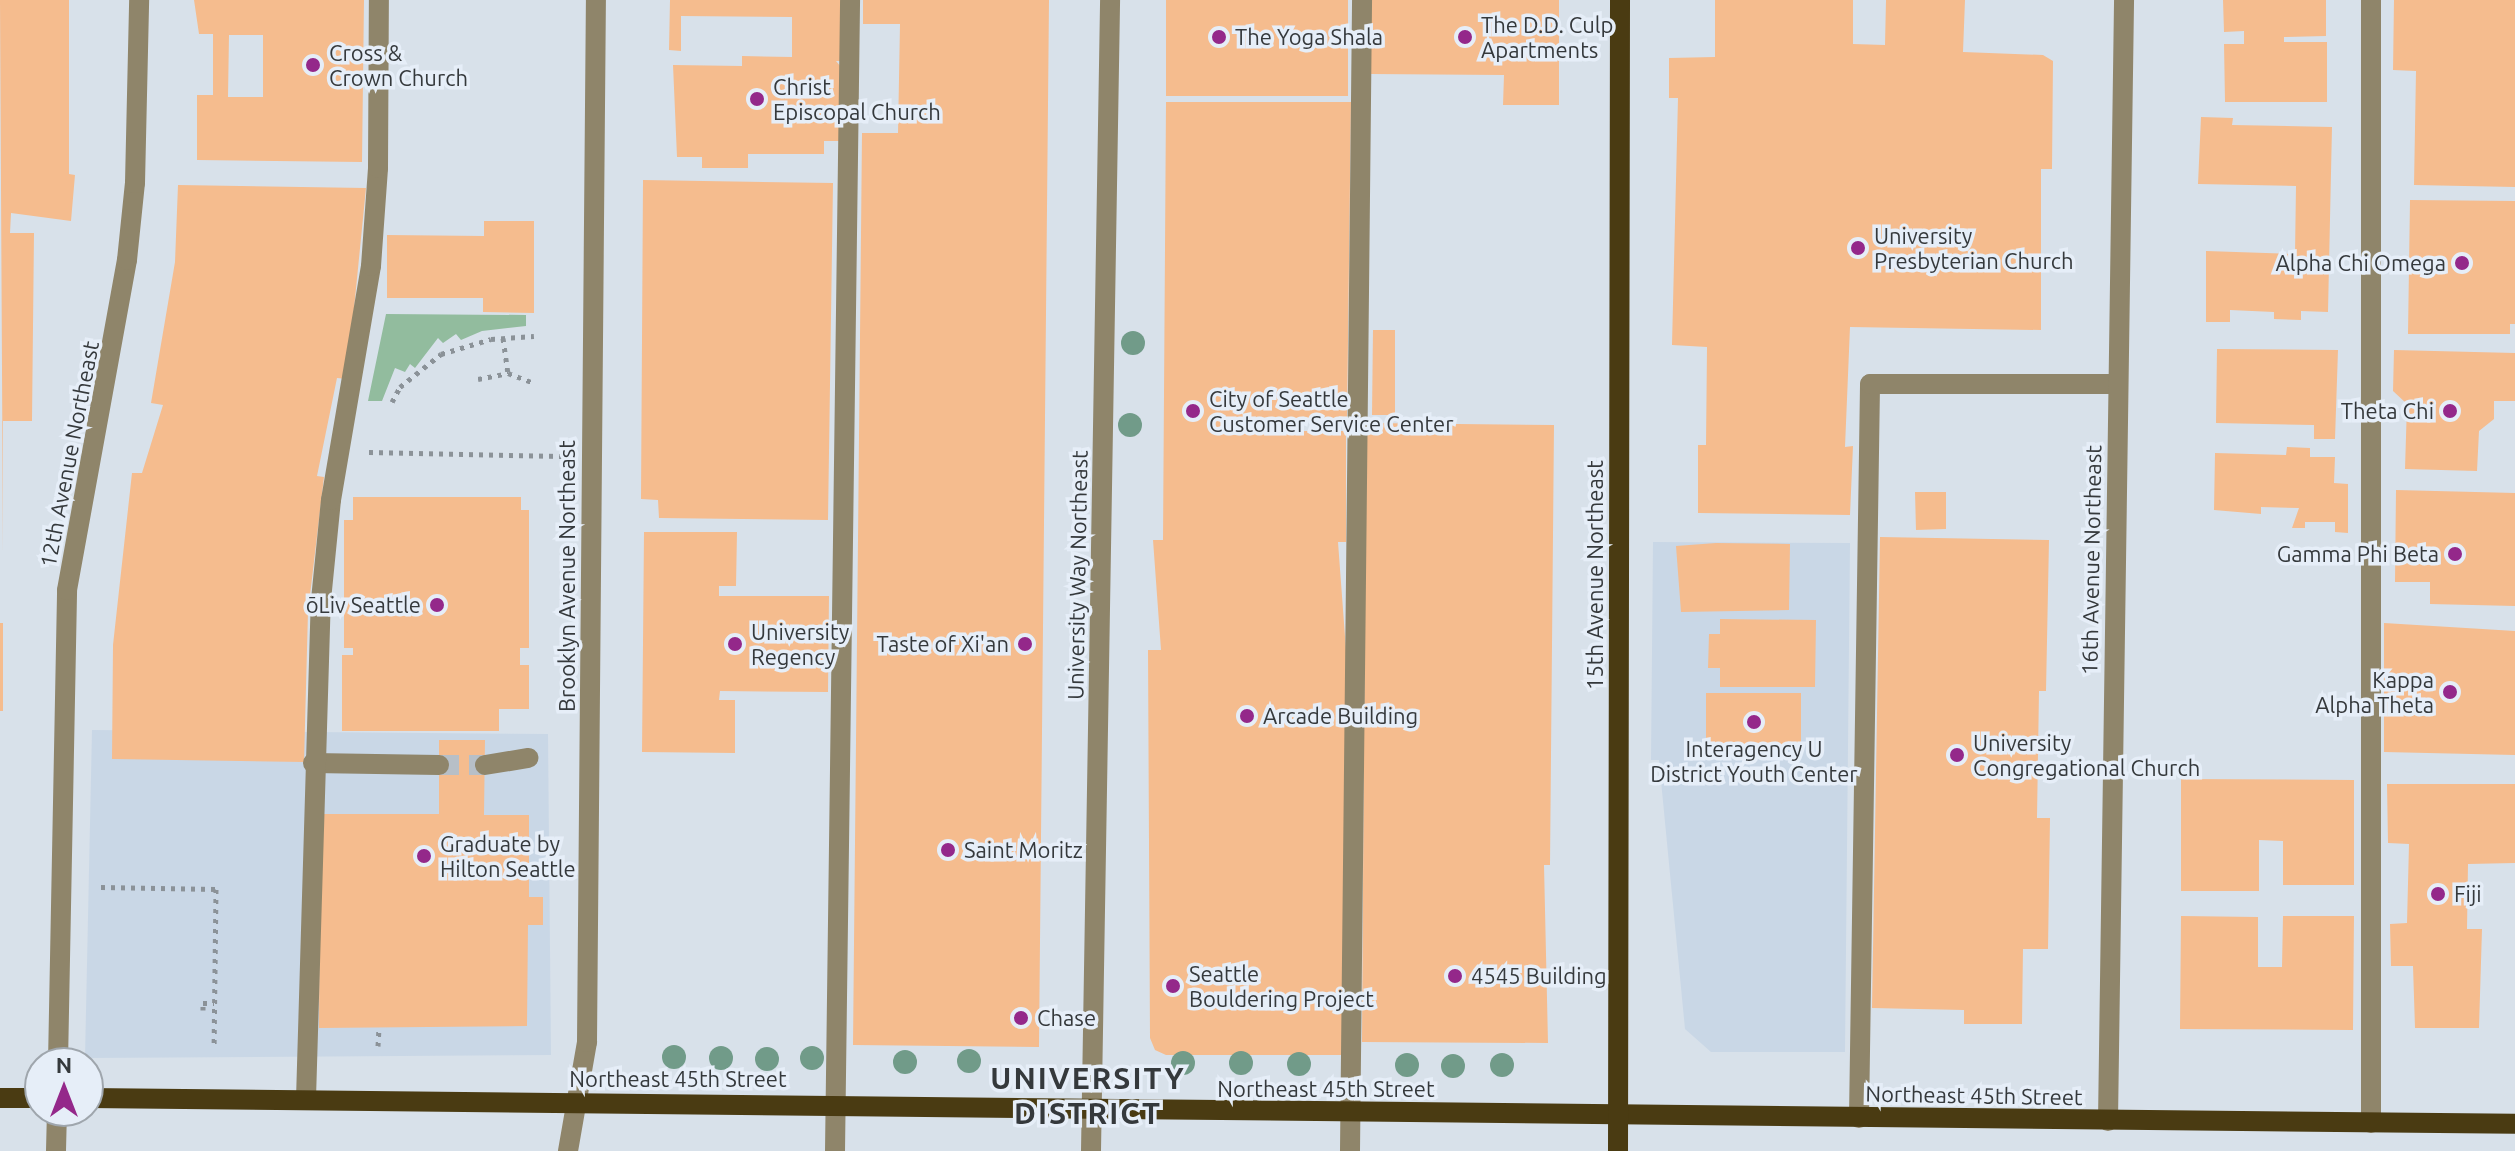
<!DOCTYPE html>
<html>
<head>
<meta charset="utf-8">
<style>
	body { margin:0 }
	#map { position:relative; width:2515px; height:1151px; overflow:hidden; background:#d8e1ea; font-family:Ubuntu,sans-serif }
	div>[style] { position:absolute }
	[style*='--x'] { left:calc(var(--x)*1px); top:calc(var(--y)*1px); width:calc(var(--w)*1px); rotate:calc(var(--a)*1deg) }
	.built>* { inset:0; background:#c9d7e6 }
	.green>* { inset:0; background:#92bc9e }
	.building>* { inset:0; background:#f5bc8e }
	.minor-tunnel>* { height:20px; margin-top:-10px; transform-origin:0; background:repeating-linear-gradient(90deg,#b7bfc7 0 20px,transparent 0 30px) }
	.path>* { height:5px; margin-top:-2.5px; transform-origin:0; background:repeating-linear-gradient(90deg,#8b9298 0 4px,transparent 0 10px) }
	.minor>* { height:20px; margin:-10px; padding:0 10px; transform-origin:10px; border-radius:10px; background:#8f856a }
	.major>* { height:20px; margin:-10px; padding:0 10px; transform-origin:10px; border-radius:10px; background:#4a3b12 }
	.trees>* { width:24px; height:24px; margin:-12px; border-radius:50%; background:#719b89 }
	.dots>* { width:22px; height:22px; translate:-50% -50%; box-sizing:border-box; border:4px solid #e6eef8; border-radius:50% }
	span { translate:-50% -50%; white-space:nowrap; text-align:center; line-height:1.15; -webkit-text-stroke:7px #e6eef8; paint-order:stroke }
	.poi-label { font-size:22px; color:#35393c }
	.left { translate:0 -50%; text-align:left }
	.right { translate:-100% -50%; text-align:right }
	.street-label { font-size:22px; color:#35393c }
	.district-label { font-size:30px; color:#35393c; font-weight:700; letter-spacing:2px }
	.north { position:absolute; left:24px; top:1047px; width:80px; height:80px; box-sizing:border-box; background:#e6eef8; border:2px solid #9fa6ad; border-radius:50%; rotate:0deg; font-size:22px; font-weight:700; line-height:32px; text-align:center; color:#35393c }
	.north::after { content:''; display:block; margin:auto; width:28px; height:36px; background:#94288a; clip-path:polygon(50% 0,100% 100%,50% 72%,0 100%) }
</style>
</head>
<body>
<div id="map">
	<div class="built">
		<i style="clip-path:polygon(1653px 542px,1850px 543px,1845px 1052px,1711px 1052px,1685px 1029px,1659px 760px,1651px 760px)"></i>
		<i style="clip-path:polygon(92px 730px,548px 734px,551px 1055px,85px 1058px)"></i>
	</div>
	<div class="green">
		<i style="clip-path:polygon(386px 314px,526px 315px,526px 326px,482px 331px,461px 340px,456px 334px,443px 343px,438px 338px,415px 368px,410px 364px,405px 372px,395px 368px,382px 401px,368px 401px)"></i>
	</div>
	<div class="building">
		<i style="clip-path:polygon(0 0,69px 0,69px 174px,75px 175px,71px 221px,11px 213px,10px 233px,34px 233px,32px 421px,3px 421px,3px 555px)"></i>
		<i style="clip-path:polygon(evenodd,194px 0,364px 0,362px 162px,197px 160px,197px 95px,213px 95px,213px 34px,199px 34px,194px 0,229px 35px,263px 35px,263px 97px,228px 97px,229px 35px)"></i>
		<i style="clip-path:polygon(670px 0,843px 0,841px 61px,836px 61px,841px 67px,840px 141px,824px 141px,824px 154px,748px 154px,748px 168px,702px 168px,702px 157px,677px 157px,673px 65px,742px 66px,742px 56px,792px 57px,792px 17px,681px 16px,681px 51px,669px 50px)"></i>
		<i style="clip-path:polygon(863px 0,1049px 0,1039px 1047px,853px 1045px,862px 133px,898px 133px,900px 24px,863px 24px)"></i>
		<i style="clip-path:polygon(1166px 0,1348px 0,1348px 96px,1166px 96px)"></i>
		<i style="clip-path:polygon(1371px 0,1559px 0,1559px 105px,1503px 105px,1504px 75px,1370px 74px)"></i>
		<i style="clip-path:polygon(1715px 0,1853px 0,1853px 44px,1885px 45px,1886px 0,1965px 0,1963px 52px,2043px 55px,2053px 61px,2052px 169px,2041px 169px,2041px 330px,1850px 327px,1845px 447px,1853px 446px,1850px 515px,1698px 513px,1698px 445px,1706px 445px,1707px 347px,1672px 345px,1678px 98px,1669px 98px,1669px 58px,1715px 57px)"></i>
		<i style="clip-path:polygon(2223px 0,2326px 0,2326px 36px,2284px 37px,2284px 42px,2327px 42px,2327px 102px,2225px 102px,2224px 44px,2244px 44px,2244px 31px,2224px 32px)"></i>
		<i style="clip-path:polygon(2394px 0,2515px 0,2515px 187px,2414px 185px,2416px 71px,2393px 70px)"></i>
		<i style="clip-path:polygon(1166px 102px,1351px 102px,1347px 419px,1225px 417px,1224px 431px,1346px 431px,1346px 542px,1338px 542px,1346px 650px,1342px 1055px,1166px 1055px,1155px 1050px,1150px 1038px,1148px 650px,1161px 650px,1153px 540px,1163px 540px)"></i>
		<i style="clip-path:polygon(2201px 117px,2233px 118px,2232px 125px,2332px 127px,2328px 312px,2301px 311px,2301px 320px,2274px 319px,2274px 312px,2230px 310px,2230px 322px,2206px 322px,2206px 251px,2295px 254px,2296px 186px,2198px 184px)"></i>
		<i style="clip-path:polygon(643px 180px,833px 183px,828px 520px,659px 518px,658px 500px,641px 499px)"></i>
		<i style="clip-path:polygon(178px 185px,366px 188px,347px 379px,337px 378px,317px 476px,324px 477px,308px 612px,304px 762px,112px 759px,113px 645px,132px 473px,142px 473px,163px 405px,151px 403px,175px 262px)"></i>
		<i style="clip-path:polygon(2410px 200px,2515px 201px,2515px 324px,2510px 324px,2510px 334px,2408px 334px)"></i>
		<i style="clip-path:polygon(484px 221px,534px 221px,534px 313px,483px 312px,483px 298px,387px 298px,387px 235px,484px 236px)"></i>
		<i style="clip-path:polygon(1373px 330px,1395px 330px,1395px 415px,1372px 415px)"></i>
		<i style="clip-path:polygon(2217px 349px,2338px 350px,2335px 439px,2314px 439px,2314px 425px,2216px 423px)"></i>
		<i style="clip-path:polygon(2394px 350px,2515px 353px,2515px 401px,2494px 401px,2494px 419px,2479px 431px,2477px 471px,2405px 469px,2407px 404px,2393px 391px)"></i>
		<i style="clip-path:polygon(1366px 423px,1554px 425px,1550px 865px,1544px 865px,1548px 1043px,1362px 1042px)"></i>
		<i style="clip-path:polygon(2287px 447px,2310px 448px,2310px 457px,2335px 457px,2334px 483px,2348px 484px,2348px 533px,2335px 532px,2335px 522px,2305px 522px,2305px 528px,2292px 528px,2299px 508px,2261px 507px,2261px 514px,2214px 510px,2215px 453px,2286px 455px)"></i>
		<i style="clip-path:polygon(2396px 490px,2515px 493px,2515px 606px,2430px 604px,2430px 582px,2395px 582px)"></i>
		<i style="clip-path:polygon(1915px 492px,1946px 492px,1946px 529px,1916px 530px)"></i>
		<i style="clip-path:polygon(353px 497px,521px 497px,521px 510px,529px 510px,529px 648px,520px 648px,520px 665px,529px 665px,529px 709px,499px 709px,499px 731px,342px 731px,342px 655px,353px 655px,353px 648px,344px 648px,344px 520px,353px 520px)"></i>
		<i style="clip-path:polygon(644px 532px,737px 532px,736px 586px,719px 586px,719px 596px,829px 596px,828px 692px,720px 691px,719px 700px,735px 700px,735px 753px,642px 752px)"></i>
		<i style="clip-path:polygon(1880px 537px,2049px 540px,2046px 691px,2039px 691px,2037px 818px,2050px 818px,2048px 949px,2023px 949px,2022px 1024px,1964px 1024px,1964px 1010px,1872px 1008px)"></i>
		<i style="clip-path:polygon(1716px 543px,1790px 544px,1789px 610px,1681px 612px,1676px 546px)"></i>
		<i style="clip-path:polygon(1720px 619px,1816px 620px,1815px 687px,1720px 687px,1720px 668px,1708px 668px,1709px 634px,1720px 634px)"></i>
		<i style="clip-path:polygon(0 623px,3px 623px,3px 711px,0 711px)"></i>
		<i style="clip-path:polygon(2384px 623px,2515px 631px,2515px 755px,2384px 752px)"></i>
		<i style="clip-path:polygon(1706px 693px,1801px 693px,1801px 750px,1706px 750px)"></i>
		<i style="clip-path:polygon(439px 740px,485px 740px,484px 815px,529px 815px,529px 897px,543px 897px,543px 925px,528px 925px,527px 1026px,319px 1028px,320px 814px,439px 814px)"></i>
		<i style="clip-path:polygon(2181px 779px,2354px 780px,2354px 885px,2283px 885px,2283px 841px,2259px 840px,2259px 891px,2181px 891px)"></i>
		<i style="clip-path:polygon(2387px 784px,2515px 784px,2515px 863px,2468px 864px,2467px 929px,2482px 929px,2479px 1028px,2415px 1028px,2413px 966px,2391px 966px,2390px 924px,2407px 923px,2409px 844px,2388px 843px)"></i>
		<i style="clip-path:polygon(2181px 916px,2258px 917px,2258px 967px,2282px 967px,2283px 916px,2354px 916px,2353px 1030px,2180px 1029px)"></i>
	</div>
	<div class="minor-tunnel">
		<i style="--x:439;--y:765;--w:46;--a:0"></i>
	</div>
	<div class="path">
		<i style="--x:503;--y:338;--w:35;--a:82"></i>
		<i style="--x:508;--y:373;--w:28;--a:21"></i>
		<i style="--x:478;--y:379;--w:31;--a:-11"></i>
		<i style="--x:392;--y:402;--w:17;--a:-62"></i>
		<i style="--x:400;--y:387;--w:53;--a:-38.8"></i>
		<i style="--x:441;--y:354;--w:52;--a:-16.7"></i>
		<i style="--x:491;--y:339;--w:43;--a:-4"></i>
		<i style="--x:369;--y:452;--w:193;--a:1.2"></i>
		<i style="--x:101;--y:887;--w:115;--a:1"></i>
		<i style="--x:216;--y:889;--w:157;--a:90.7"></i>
		<i style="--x:203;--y:1010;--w:7;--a:-90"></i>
		<i style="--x:203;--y:1003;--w:11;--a:0"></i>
		<i style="--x:378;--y:1046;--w:17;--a:-87"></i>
	</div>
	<div class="minor">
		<i style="--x:2371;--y:0;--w:1123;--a:90"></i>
		<i style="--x:313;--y:763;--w:126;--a:0.9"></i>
		<i style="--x:485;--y:765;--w:44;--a:-9.2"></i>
		<i style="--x:58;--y:1063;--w:473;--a:-88.9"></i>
		<i style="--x:67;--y:590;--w:335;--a:-79.7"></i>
		<i style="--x:127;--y:260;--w:77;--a:-84.1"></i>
		<i style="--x:135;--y:183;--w:183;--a:-88.7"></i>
		<i style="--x:306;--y:1099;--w:499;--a:-88.3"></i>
		<i style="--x:321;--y:600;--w:100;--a:-84.3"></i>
		<i style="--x:331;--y:500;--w:237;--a:-80.3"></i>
		<i style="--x:371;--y:266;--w:98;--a:-85.9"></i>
		<i style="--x:378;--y:168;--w:168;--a:-89.7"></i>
		<i style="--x:1859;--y:1118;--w:734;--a:-89.14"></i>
		<i style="--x:1870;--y:384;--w:247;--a:0"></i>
		<i style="--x:2108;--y:1121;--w:1121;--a:-89.18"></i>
		<i style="--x:56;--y:1151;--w:40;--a:-88.6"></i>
		<i style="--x:568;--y:1151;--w:111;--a:-80.1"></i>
		<i style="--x:587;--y:1042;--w:1042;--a:-89.51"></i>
		<i style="--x:835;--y:1151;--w:1151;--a:-89.25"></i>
		<i style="--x:1091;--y:1151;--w:1151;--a:-89.05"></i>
		<i style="--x:1350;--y:1151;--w:1151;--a:-89.4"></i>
	</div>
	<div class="major">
		<i style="--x:0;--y:1098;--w:40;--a:0"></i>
		<i style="--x:88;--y:1098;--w:2427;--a:0.61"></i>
		<i style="--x:1618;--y:1151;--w:1151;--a:-89.9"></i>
	</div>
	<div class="trees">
		<i style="left:1133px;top:343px"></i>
		<i style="left:1130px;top:425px"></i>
		<i style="left:674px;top:1057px"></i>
		<i style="left:721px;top:1058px"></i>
		<i style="left:812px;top:1058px"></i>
		<i style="left:767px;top:1059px"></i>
		<i style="left:969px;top:1061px"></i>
		<i style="left:905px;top:1062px"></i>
		<i style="left:1183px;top:1063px"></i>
		<i style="left:1241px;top:1063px"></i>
		<i style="left:1299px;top:1064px"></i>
		<i style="left:1407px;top:1065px"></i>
		<i style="left:1502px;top:1065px"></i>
		<i style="left:1453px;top:1066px"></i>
	</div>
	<div class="dots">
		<i style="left:1219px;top:37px;background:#94288a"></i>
		<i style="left:1465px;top:37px;background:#94288a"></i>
		<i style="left:313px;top:65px;background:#94288a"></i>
		<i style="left:757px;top:99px;background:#94288a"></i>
		<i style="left:1858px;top:248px;background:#94288a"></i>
		<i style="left:2462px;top:263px;background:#94288a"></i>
		<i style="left:1193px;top:411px;background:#94288a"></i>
		<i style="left:2450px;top:411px;background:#94288a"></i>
		<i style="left:2455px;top:554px;background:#94288a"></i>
		<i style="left:437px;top:605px;background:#94288a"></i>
		<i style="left:735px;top:644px;background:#94288a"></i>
		<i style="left:1025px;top:644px;background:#94288a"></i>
		<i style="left:2450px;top:692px;background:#94288a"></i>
		<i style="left:1247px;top:716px;background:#94288a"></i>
		<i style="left:1754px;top:722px;background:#94288a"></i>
		<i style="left:1957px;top:755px;background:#94288a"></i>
		<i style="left:948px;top:850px;background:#94288a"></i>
		<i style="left:424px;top:856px;background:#94288a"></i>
		<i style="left:2438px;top:894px;background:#94288a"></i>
		<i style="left:1455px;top:976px;background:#94288a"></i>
		<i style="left:1173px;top:986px;background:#94288a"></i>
		<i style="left:1021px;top:1018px;background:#94288a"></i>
	</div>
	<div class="poi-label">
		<span class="left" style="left:1481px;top:37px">The D.D. Culp<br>Apartments</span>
		<span class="left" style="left:1235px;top:37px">The Yoga Shala</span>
		<span class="left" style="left:329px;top:65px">Cross &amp;<br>Crown Church</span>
		<span class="left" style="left:773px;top:99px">Christ<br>Episcopal Church</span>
		<span class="left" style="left:1874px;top:248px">University<br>Presbyterian Church</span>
		<span class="right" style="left:2446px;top:263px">Alpha Chi Omega</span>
		<span class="left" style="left:1209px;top:411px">City of Seattle<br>Customer Service Center</span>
		<span class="right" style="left:2434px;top:411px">Theta Chi</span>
		<span class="right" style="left:2439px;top:554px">Gamma Phi Beta</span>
		<span class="right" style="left:421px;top:605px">ōLiv Seattle</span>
		<span class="left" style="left:751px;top:644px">University<br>Regency</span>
		<span class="right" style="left:1009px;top:644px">Taste of Xi'an</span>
		<span class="right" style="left:2434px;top:692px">Kappa<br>Alpha Theta</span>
		<span class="left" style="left:1263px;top:716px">Arcade Building</span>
		<span class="left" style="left:1973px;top:755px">University<br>Congregational Church</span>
		<span style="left:1754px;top:761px">Interagency U<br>District Youth Center</span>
		<span class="left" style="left:440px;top:856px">Graduate by<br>Hilton Seattle</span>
		<span class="left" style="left:964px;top:850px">Saint Moritz</span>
		<span class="left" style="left:2454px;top:894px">Fiji</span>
		<span class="left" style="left:1189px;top:986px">Seattle<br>Bouldering Project</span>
		<span class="left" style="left:1471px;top:976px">4545 Building</span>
		<span class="left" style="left:1037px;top:1018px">Chase</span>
	</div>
	<div class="street-label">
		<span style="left:69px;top:454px;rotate:-79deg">12th Avenue Northeast</span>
		<span style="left:2091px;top:560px;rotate:-89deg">16th Avenue Northeast</span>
		<span style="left:1077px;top:575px;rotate:-89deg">University Way Northeast</span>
		<span style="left:1595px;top:575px;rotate:-90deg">15th Avenue Northeast</span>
		<span style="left:567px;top:576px;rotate:-90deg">Brooklyn Avenue Northeast</span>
		<span style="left:678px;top:1079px">Northeast 45th Street</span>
		<span style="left:1326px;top:1089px">Northeast 45th Street</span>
		<span style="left:1974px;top:1095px;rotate:1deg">Northeast 45th Street</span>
	</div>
	<div class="district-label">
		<span style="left:1088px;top:1095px">UNIVERSITY<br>DISTRICT</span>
	</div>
	<div class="north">N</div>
</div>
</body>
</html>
